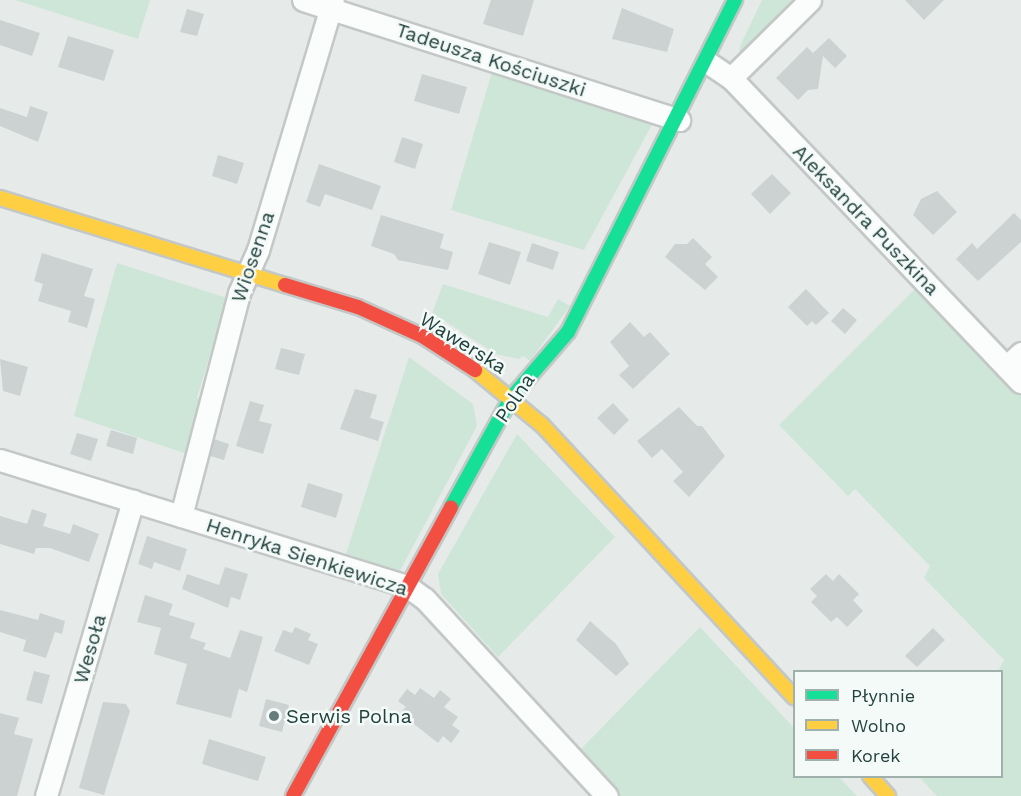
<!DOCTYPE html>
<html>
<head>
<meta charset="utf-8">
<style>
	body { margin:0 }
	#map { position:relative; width:1021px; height:796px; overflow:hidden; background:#e6ebea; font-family:"Work Sans",sans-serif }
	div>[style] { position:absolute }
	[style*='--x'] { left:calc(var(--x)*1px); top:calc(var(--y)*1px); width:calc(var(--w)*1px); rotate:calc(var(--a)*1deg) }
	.green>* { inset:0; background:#cee6d8 }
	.building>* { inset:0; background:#ccd2d1 }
	.roads { filter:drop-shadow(2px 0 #c3c8c7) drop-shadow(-2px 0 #c3c8c7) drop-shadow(0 2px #c3c8c7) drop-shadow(0 -2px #c3c8c7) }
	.street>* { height:21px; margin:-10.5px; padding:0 10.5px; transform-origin:10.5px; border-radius:10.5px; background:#fbfcfc }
	.fast>* { height:14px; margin:-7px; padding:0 7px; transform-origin:7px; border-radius:7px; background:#16e098 }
	.slow>* { height:14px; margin:-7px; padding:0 7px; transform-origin:7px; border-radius:7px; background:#ffcf43 }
	.jam>* { height:14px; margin:-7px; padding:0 7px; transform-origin:7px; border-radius:7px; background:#f24e42 }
	.dots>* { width:16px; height:16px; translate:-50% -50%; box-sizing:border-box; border:3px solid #f4faf8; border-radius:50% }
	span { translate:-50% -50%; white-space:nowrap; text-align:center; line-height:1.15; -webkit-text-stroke:5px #f4faf8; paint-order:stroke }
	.street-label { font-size:20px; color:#21413d }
	.poi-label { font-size:20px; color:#21413d }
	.left { translate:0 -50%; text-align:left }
	.legend { position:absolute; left:793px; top:670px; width:210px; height:108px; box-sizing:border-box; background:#f4faf8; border:2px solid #a0b0ad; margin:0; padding:8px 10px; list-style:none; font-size:18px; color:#21413d }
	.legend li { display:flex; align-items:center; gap:12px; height:30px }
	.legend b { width:30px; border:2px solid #a0b0ad }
</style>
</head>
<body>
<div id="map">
	<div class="green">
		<i style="clip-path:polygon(15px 0,150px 0,138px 39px)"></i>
		<i style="clip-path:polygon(762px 0,796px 0,739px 55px,740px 46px)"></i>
		<i style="clip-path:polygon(492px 72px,654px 121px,584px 250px,451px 210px)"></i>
		<i style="clip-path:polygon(117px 263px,227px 298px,197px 398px,204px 401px,190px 455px,74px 416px)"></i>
		<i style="clip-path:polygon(443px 284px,548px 317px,558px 299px,570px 306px,530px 361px,523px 356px,519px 359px,496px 354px,432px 313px)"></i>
		<i style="clip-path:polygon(920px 284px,1021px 390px,1021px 796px,937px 796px,919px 777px,1002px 776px,998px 671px,1004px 660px,924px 578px,930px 566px,855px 489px,848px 496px,779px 425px)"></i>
		<i style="clip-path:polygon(409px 357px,473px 404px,477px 426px,400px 571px,346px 554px)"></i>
		<i style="clip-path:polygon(517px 434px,615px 537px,498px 657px,441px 594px,438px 574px)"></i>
		<i style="clip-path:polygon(700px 627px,794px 728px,794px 776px,839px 777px,857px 796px,620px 796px,578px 752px)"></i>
	</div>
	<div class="building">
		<i style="clip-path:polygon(491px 0,534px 0,523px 36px,483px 24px)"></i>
		<i style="clip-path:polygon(905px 0,944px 0,924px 20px)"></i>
		<i style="clip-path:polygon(622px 8px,674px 29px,667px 52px,612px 39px)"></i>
		<i style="clip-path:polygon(187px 9px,204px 14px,197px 36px,180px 32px)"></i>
		<i style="clip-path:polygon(0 20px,40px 33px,32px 56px,0 45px)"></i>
		<i style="clip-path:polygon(68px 36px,114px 50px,104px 81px,58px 67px)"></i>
		<i style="clip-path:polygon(829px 38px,847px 56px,835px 68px,823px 56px,818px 89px,808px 90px,798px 100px,776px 78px,807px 47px,813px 53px)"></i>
		<i style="clip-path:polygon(422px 74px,467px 87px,459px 114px,414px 101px)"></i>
		<i style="clip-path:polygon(30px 106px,48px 112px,38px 142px,0 126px,0 108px,27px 117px)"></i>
		<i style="clip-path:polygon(402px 137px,423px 144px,415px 169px,394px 162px)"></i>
		<i style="clip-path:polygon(218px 155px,244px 163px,237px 184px,212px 176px)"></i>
		<i style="clip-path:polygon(319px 164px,381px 186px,372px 210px,325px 194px,320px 207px,306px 202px)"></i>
		<i style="clip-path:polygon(772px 174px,791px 193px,770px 214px,751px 194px)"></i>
		<i style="clip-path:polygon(937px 191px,957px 212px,933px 235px,913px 215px,921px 199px)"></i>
		<i style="clip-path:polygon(1014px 213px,1021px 220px,1021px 242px,978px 281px,956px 259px,972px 243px,977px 249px)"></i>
		<i style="clip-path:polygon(381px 215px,444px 234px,440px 248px,453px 252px,448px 270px,398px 260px,394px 254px,371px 246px)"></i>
		<i style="clip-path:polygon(693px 238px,712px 257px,705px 264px,718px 277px,705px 290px,665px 257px,675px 244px,687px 244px)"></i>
		<i style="clip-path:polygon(489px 242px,521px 252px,510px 285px,478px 274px)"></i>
		<i style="clip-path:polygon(532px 243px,559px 252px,553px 270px,526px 261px)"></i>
		<i style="clip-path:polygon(42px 253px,93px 269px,84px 296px,95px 299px,87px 328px,68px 322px,71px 311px,38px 301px,43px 284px,34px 281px)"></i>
		<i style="clip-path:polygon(806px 289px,829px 313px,816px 325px,812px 321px,807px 326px,788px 307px)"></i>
		<i style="clip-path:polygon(843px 308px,857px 320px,845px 334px,831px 321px)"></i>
		<i style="clip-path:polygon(630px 322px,644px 337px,650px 332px,670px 354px,633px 389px,619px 375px,629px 366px,610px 342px)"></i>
		<i style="clip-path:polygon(281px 348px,305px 354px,299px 375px,275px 369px)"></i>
		<i style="clip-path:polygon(0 359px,28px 367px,20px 396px,3px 391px)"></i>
		<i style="clip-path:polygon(355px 389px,377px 395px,370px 418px,384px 422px,378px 441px,340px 429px)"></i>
		<i style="clip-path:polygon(250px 401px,264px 405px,259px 421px,272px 424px,263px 454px,236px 446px)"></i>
		<i style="clip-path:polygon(613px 403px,629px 420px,614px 435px,597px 418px)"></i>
		<i style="clip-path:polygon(679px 407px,697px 426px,702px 426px,725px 456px,689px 497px,673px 481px,683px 472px,662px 449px,652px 458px,637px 441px)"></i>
		<i style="clip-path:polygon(111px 430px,137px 438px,133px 454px,106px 446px)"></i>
		<i style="clip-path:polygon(77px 433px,98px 439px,91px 461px,70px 454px)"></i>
		<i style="clip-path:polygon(214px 439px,229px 444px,224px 460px,210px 456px)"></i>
		<i style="clip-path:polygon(308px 483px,343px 494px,336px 518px,301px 507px)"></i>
		<i style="clip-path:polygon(32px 509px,47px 514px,43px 526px,70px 534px,73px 524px,99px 534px,89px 562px,50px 548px,36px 548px,34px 554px,0 544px,0 516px,27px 524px)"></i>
		<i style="clip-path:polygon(147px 536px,187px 549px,180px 571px,154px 562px,152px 569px,138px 564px)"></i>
		<i style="clip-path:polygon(225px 567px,248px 574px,240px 600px,231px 597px,228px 608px,182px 589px,187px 574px,219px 585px)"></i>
		<i style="clip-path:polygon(826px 574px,833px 581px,839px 574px,859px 594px,853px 600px,863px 611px,847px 627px,837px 617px,831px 622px,811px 602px,817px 596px,810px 589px)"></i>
		<i style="clip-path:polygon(145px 595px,173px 604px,169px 615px,195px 623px,190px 638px,206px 643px,203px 649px,230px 658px,240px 630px,263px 637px,247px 692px,239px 689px,231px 718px,176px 704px,187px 664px,154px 654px,161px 628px,137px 622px)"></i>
		<i style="clip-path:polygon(0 610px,38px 620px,40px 613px,65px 621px,62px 634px,55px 632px,46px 658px,23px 651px,26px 640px,0 632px)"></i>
		<i style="clip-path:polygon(590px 621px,616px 644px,629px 664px,616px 676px,576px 640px)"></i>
		<i style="clip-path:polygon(295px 627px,311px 634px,308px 640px,318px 644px,309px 665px,274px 651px,283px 630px,292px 633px)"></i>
		<i style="clip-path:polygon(933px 628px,945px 640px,917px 667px,905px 656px)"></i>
		<i style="clip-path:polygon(34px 671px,50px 675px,42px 704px,26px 700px)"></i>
		<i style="clip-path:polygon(420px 688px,434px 698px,440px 690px,451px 699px,444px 707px,458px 717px,452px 725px,460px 731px,451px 743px,443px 736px,438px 743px,400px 713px,406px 707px,398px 701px,407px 689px,415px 695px)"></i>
		<i style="clip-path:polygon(266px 699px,289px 705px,282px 732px,259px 726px)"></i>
		<i style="clip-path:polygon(103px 702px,126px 704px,130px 711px,104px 795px,79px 788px)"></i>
		<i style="clip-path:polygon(0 713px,19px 718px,14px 734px,33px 739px,17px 796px,0 796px)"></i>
		<i style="clip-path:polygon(209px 739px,266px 757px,258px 781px,202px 764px)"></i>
	</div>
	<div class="roads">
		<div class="street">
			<i style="--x:303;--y:0;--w:395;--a:17.7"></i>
			<i style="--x:707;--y:62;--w:29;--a:34"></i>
			<i style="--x:731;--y:78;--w:420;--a:46.4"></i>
			<i style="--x:731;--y:78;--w:111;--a:-44.6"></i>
			<i style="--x:1006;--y:367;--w:21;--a:-43"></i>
			<i style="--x:0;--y:460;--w:426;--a:17.2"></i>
			<i style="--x:407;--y:586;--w:22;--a:36"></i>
			<i style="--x:425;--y:599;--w:268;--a:47.3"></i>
			<i style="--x:181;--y:516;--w:230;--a:-75.4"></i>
			<i style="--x:239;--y:293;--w:47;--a:-66.2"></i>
			<i style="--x:258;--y:250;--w:261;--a:-73.3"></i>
			<i style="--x:46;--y:796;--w:308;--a:-73.6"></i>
		</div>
		<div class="fast">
			<i style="--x:451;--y:507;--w:124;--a:-61.2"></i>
			<i style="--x:511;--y:398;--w:87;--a:-49.2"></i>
			<i style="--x:568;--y:332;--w:372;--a:-63.3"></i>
		</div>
		<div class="slow">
			<i style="--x:0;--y:198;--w:298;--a:17"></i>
			<i style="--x:475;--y:370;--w:87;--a:39.4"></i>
			<i style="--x:542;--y:425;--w:371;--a:47.2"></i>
			<i style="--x:870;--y:776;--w:27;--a:48"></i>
		</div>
		<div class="jam">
			<i style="--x:285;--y:285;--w:76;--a:16.8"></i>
			<i style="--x:358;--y:307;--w:72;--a:24.4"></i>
			<i style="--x:424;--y:337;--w:61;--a:32.9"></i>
			<i style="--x:293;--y:796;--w:329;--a:-61.3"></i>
		</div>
	</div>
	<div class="dots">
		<i style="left:274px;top:716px;background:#667c7a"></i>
	</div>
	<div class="street-label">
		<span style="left:491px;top:60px;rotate:18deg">Tadeusza Kościuszki</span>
		<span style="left:866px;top:220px;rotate:46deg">Aleksandra Puszkina</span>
		<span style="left:253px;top:257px;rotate:-71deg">Wiosenna</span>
		<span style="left:463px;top:343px;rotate:32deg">Wawerska</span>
		<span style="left:515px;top:398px;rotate:-56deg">Polna</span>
		<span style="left:307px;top:557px;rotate:18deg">Henryka Sienkiewicza</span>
		<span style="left:90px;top:649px;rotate:-74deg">Wesoła</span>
	</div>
	<div class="poi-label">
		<span class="left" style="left:286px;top:716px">Serwis Polna</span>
	</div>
	<ul class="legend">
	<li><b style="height:8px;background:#16e098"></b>Płynnie</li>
	<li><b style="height:8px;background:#ffcf43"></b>Wolno</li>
	<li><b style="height:8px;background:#f24e42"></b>Korek</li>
	</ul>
</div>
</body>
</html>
